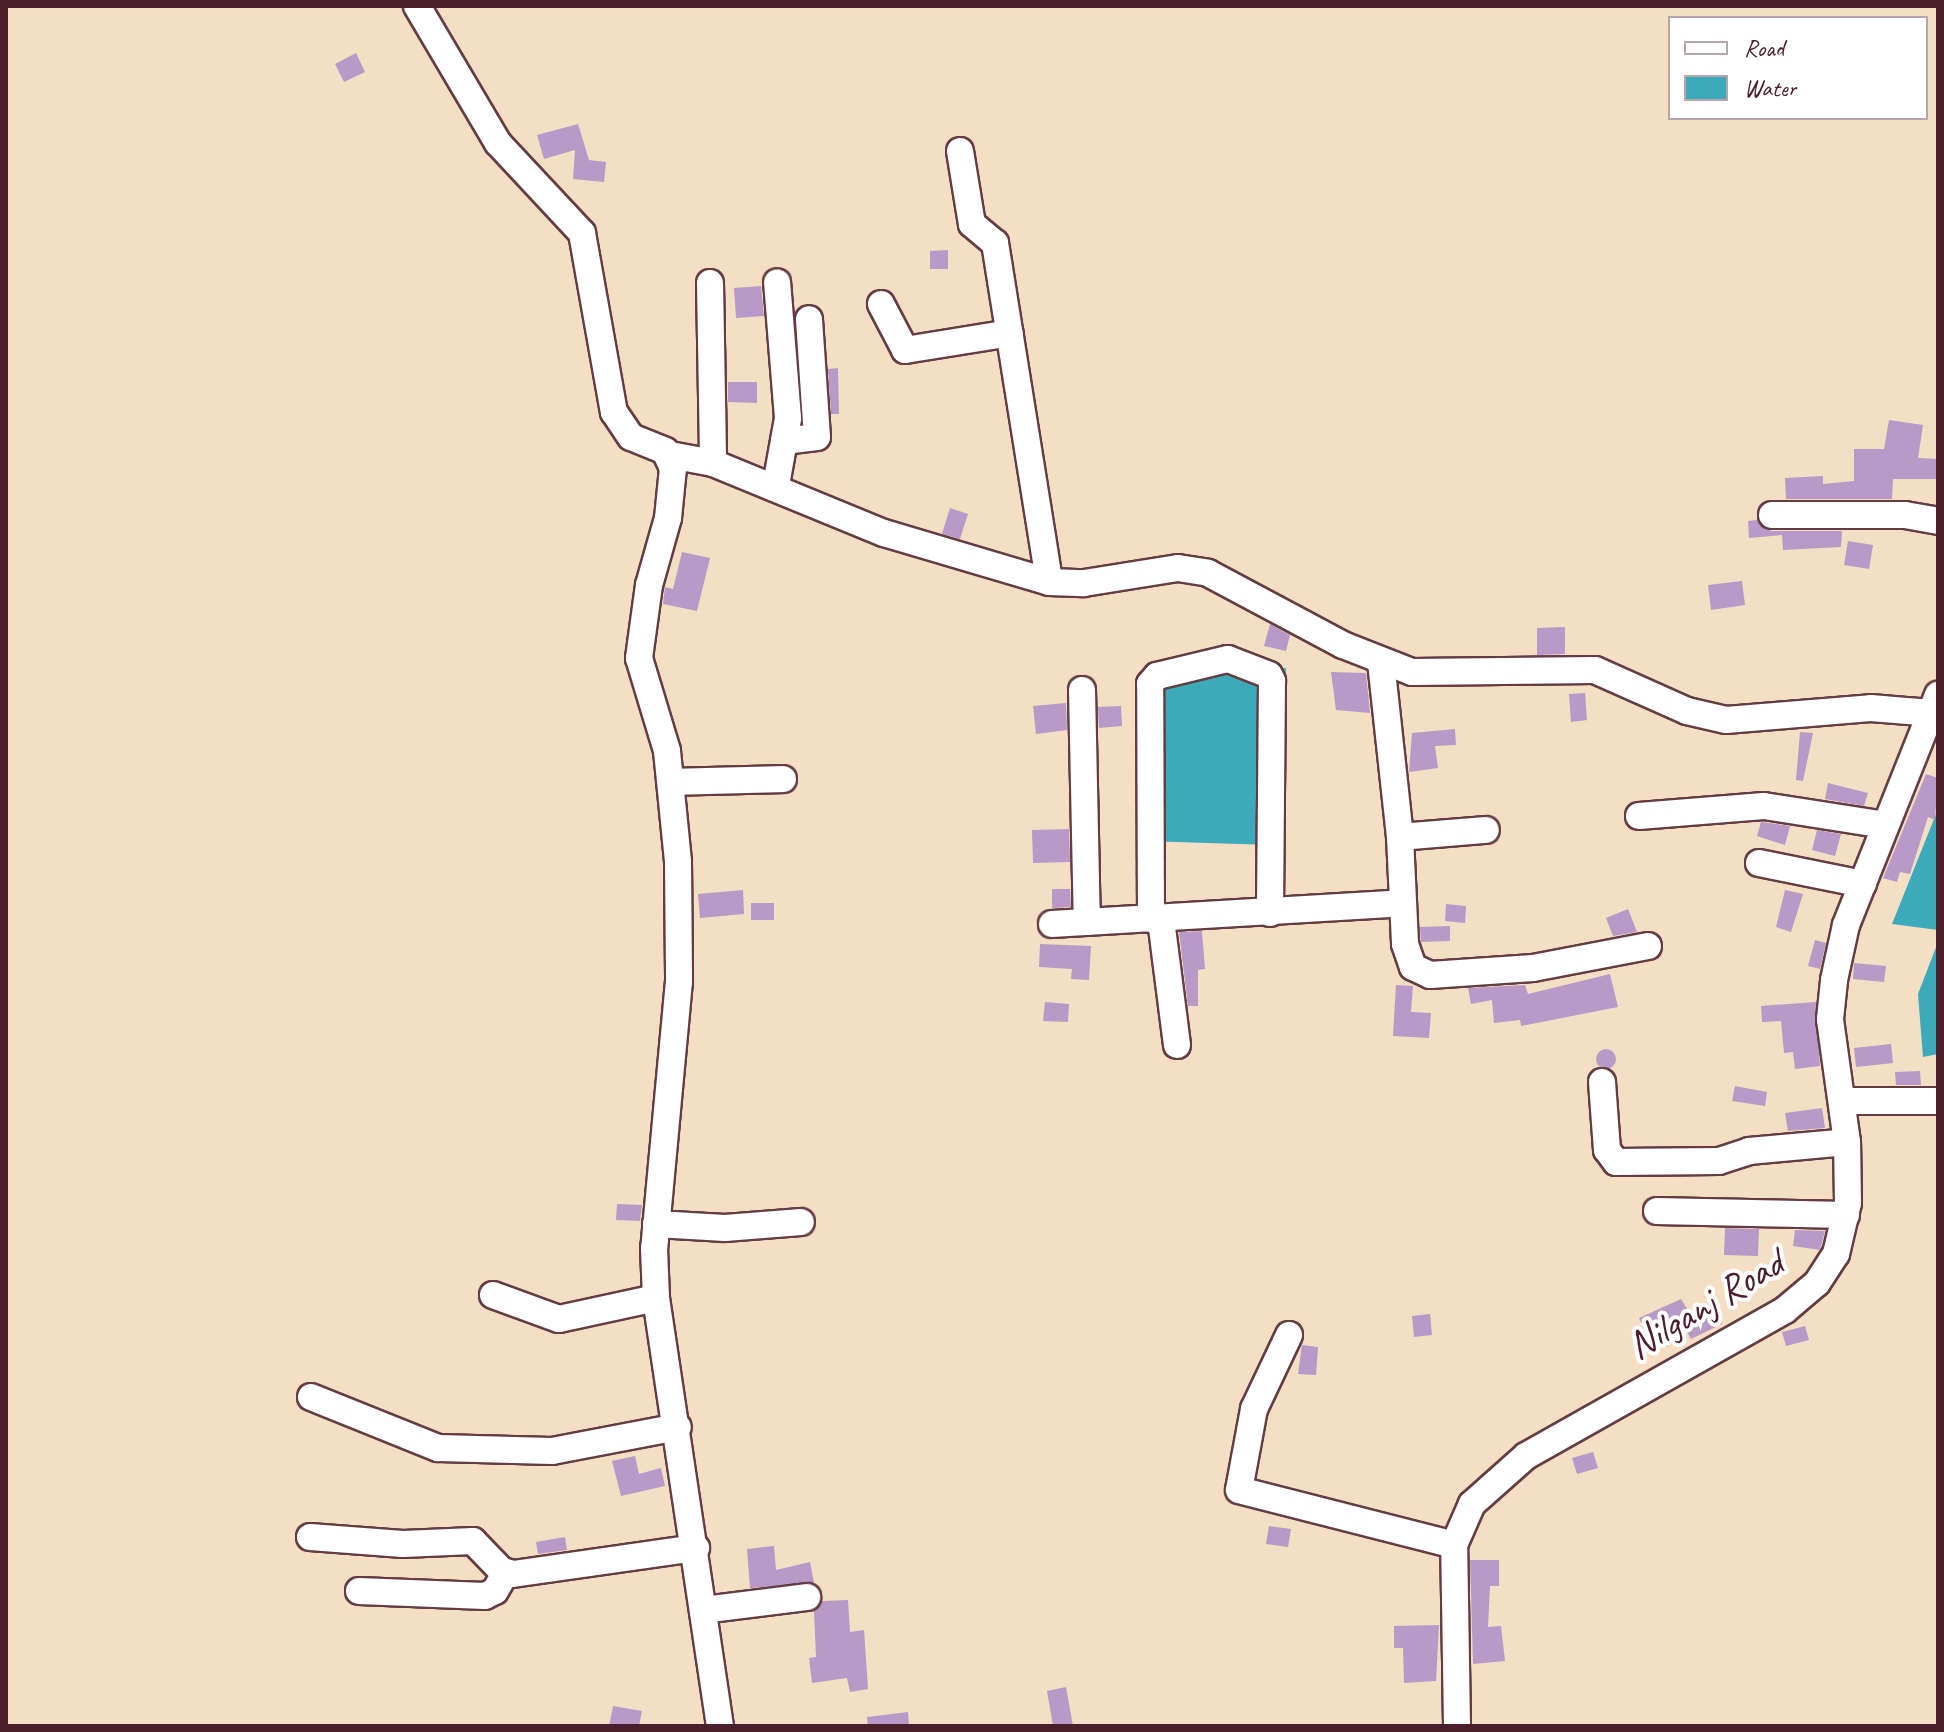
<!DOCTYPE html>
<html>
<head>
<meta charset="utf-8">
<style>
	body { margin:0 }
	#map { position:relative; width:1944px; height:1732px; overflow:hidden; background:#f5dfc4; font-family:Caveat,sans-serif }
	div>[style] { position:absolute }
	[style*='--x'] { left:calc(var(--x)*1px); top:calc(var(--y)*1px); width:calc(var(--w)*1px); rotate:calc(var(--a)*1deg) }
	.water>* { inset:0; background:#3daabc }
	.building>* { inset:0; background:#b899c7 }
	.round { border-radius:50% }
	.roads { filter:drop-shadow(2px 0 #643c42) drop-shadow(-2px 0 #643c42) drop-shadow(0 2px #643c42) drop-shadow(0 -2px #643c42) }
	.minor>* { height:26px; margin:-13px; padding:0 13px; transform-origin:13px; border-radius:13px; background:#fff }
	span { translate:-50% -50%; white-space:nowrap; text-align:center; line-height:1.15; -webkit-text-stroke:8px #fff; paint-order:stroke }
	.street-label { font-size:40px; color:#4a1f2b }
	.frame { position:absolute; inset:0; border:8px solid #4a1f2b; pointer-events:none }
	.legend { position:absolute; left:1668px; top:16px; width:260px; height:104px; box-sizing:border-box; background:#fff; border:2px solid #b7a5aa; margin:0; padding:10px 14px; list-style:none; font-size:24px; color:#4a1f2b }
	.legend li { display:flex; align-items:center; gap:16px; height:40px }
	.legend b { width:40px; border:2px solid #b7a5aa }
</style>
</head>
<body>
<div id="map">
	<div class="water">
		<i style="clip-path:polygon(1149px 662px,1286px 668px,1272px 845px,1143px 841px)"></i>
		<i style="clip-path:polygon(1938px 809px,1938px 930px,1892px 924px)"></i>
		<i style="clip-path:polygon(1938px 942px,1938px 1054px,1923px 1057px,1918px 994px)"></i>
	</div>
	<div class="building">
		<i style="clip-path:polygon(356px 53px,365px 72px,344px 82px,335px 64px)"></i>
		<i style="clip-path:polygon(578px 124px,589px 160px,606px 162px,604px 182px,573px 179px,575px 150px,544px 159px,537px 135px)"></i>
		<i style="clip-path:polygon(948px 250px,948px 269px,930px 269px,930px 251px)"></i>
		<i style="clip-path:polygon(761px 286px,764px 316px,736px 318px,734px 288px)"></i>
		<i style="clip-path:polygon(838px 368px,839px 414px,831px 414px,828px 369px)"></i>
		<i style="clip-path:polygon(728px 382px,757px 382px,757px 403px,728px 402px)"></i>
		<i style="clip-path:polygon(1889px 420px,1923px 425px,1918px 458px,1938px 459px,1938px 479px,1893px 479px,1892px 499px,1786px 499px,1785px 478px,1823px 476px,1823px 484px,1854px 481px,1854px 449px,1884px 449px)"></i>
		<i style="clip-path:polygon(950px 508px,968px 514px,960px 539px,942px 534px)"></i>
		<i style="clip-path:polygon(1757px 520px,1771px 531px,1842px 531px,1841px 547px,1783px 550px,1782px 535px,1749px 538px,1748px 521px)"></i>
		<i style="clip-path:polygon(1848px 541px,1873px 545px,1869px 569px,1844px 565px)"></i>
		<i style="clip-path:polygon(682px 552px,710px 558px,697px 611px,663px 604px,665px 587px,673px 589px)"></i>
		<i style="clip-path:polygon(1742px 581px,1745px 605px,1711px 610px,1708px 585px)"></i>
		<i style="clip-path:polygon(1270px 624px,1290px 635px,1286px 651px,1264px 646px)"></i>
		<i style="clip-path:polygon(1565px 627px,1565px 654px,1537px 655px,1537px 628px)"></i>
		<i style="clip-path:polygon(1331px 672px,1366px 673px,1370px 713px,1336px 710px)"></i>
		<i style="clip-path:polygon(1585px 693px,1587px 720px,1571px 722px,1569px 694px)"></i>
		<i style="clip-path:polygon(1066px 703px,1067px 730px,1036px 734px,1033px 706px)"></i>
		<i style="clip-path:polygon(1121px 706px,1122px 726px,1099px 728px,1098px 707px)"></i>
		<i style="clip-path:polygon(1455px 729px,1456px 745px,1435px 746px,1438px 768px,1409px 772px,1412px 733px)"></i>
		<i style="clip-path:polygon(1800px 732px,1813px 733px,1803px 781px,1796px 780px)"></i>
		<i style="clip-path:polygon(1926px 774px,1938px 778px,1935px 820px,1928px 817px,1910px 874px,1900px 872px,1897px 882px,1883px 878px)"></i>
		<i style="clip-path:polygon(1828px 783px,1868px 793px,1864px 806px,1825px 799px)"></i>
		<i style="clip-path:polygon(1761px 822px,1790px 826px,1785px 845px,1757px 836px)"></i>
		<i style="clip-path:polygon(1069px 829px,1070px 862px,1033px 863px,1032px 830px)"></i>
		<i style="clip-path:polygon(1817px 830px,1841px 834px,1835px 856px,1812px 850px)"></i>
		<i style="clip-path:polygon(1052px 889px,1070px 889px,1071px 907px,1052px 908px)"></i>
		<i style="clip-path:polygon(743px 890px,744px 914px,700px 918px,698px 894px)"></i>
		<i style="clip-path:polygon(1785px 890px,1803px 894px,1791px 932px,1776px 927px)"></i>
		<i style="clip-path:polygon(751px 903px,774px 903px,774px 920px,751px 920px)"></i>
		<i style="clip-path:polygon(1446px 904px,1466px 906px,1465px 923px,1445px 921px)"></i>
		<i style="clip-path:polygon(1628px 909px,1637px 932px,1613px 936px,1606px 918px)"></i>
		<i style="clip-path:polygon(1450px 926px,1450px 941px,1421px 942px,1420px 927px)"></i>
		<i style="clip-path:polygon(1202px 931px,1205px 969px,1198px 970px,1198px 1006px,1188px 1006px,1179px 932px)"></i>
		<i style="clip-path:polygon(1815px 940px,1826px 943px,1820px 969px,1808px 966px)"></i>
		<i style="clip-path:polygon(1040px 944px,1091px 946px,1089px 980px,1071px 979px,1072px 969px,1039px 967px)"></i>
		<i style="clip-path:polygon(1854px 963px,1886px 966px,1884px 982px,1853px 979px)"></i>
		<i style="clip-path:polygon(1610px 974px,1618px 1007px,1521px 1026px,1520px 1020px,1494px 1023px,1492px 1000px,1471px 1004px,1468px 988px,1525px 985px,1528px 994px)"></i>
		<i style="clip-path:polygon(1396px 985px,1413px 986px,1411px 1012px,1431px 1013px,1429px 1038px,1393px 1036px)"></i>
		<i style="clip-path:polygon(1045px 1002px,1069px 1004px,1068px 1022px,1043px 1021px)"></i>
		<i style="clip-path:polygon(1816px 1002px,1820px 1066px,1795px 1069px,1793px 1052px,1784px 1053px,1781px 1021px,1762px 1022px,1761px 1006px)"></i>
		<i style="clip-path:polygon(1891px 1044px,1893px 1063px,1856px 1067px,1854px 1048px)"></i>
		<i class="round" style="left:1596px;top:1049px;width:20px;height:20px"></i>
		<i style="clip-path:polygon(1920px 1071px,1921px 1085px,1896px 1085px,1895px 1072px)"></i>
		<i style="clip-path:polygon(1735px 1086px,1767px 1092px,1765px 1106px,1732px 1101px)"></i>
		<i style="clip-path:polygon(1822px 1108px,1825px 1128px,1788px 1131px,1785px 1113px)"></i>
		<i style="clip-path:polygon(617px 1204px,642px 1205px,640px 1221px,616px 1220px)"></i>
		<i style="clip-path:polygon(1725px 1228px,1759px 1229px,1758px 1256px,1724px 1255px)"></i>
		<i style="clip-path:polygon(1795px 1230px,1825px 1231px,1820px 1250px,1793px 1246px)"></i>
		<i style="clip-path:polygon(1681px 1299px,1692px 1317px,1713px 1306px,1722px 1324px,1691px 1339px,1685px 1328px,1651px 1344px,1639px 1318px)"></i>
		<i style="clip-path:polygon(1430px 1314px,1432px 1335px,1414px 1337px,1412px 1316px)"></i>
		<i style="clip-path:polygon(1805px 1326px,1809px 1340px,1786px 1346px,1782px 1332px)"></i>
		<i style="clip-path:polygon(1302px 1345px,1318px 1347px,1316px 1375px,1298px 1374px)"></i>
		<i style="clip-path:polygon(1593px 1452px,1598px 1468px,1577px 1474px,1572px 1458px)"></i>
		<i style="clip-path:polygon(635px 1456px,639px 1474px,661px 1468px,665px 1486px,621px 1496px,612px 1461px)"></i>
		<i style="clip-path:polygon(1269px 1526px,1291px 1529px,1288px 1547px,1266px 1544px)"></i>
		<i style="clip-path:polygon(565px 1537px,567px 1550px,538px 1554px,536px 1542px)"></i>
		<i style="clip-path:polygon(774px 1546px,776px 1570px,810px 1562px,814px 1583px,750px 1588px,747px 1549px)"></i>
		<i style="clip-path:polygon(1470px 1560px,1499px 1560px,1499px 1586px,1490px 1586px,1488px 1627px,1501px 1626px,1505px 1661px,1473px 1664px)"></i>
		<i style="clip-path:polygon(848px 1600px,850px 1632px,864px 1630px,868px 1689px,850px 1692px,847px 1678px,812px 1683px,809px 1658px,816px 1657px,814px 1611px,822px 1601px)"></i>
		<i style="clip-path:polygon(1439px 1625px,1436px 1681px,1404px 1683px,1403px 1648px,1394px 1648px,1394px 1626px)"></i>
		<i style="clip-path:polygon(1066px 1687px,1073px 1726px,1053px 1726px,1047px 1691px)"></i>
		<i style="clip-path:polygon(613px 1706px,642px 1711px,639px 1726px,609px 1726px)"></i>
		<i style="clip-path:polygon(908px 1712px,909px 1726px,868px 1726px,867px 1717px)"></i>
	</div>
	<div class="roads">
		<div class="minor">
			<i style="--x:417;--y:6;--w:159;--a:59.4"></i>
			<i style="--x:498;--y:143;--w:123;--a:47"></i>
			<i style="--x:582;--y:233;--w:182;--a:79.9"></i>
			<i style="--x:614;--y:412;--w:30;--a:56"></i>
			<i style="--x:631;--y:437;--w:37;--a:22"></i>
			<i style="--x:665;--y:451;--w:19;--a:65"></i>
			<i style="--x:673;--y:468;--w:50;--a:95.7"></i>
			<i style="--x:668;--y:518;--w:70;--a:105.8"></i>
			<i style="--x:649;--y:585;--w:74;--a:97.8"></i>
			<i style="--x:639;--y:658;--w:97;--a:73.2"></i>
			<i style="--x:667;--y:751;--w:111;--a:84.3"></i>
			<i style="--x:678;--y:861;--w:120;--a:89.5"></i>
			<i style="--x:679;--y:981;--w:268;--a:95.3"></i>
			<i style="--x:654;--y:1248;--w:50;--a:87.7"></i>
			<i style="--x:656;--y:1298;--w:433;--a:81.5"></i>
			<i style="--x:960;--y:151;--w:74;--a:80.7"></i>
			<i style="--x:972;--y:224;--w:30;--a:40"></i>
			<i style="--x:995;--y:243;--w:343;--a:80.9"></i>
			<i style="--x:710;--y:283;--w:180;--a:89"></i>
			<i style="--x:881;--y:304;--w:52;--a:62.4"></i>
			<i style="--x:905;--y:350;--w:106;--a:-9.2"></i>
			<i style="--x:784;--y:441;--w:33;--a:-7"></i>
			<i style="--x:817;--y:437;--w:118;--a:-93.9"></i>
			<i style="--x:670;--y:455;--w:44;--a:10.5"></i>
			<i style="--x:713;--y:463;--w:185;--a:22.3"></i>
			<i style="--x:884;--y:533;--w:172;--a:16.5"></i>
			<i style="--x:1049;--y:582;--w:35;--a:2"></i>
			<i style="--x:1084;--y:583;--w:95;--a:-9.1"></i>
			<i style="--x:1178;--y:568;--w:30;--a:9"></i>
			<i style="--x:1208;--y:573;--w:153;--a:28.1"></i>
			<i style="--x:1343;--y:645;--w:74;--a:21.4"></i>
			<i style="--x:1412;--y:672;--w:183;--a:-0.6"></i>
			<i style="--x:1595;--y:670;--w:101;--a:24"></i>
			<i style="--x:1687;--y:711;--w:40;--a:13"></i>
			<i style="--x:1726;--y:720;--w:145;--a:-4.7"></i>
			<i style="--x:1871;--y:708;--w:61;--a:4.7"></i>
			<i style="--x:776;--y:485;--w:68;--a:-79.8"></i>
			<i style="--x:788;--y:418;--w:136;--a:-94.6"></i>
			<i style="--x:1772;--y:515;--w:133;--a:0"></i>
			<i style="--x:1905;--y:515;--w:34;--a:10"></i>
			<i style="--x:1381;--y:662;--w:176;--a:83.8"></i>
			<i style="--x:1400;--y:837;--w:107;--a:87.3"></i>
			<i style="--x:1405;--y:944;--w:24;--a:71"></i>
			<i style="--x:1413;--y:967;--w:19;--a:25"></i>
			<i style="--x:1430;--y:975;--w:103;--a:-3.9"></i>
			<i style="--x:1533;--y:968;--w:117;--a:-10.8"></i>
			<i style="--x:1082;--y:690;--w:232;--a:88.8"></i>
			<i style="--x:671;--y:782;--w:112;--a:-1.5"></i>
			<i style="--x:1639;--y:816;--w:125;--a:-4.6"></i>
			<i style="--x:1764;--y:806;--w:122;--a:8.9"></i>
			<i style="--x:1400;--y:837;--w:86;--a:-4.7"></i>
			<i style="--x:1759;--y:863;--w:106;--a:11.4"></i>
			<i style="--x:1151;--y:919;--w:235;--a:-90.2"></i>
			<i style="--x:1150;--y:684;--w:11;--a:-49"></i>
			<i style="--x:1157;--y:676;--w:73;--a:-13.5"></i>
			<i style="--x:1228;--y:659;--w:44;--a:21.3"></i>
			<i style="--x:1269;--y:675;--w:7;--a:63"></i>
			<i style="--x:1272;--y:681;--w:232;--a:90.5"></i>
			<i style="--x:1161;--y:920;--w:126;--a:82.7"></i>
			<i style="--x:1052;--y:924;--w:351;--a:-3.4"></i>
			<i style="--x:1602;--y:1082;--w:68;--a:85.8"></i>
			<i style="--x:1607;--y:1150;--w:15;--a:53"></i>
			<i style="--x:1616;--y:1162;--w:103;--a:-0.6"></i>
			<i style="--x:1719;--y:1161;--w:32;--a:-18"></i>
			<i style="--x:1749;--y:1151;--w:98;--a:-5.2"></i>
			<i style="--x:1842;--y:1101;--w:96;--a:0"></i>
			<i style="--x:1657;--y:1211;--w:189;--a:1.2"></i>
			<i style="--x:656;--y:1224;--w:69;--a:3.3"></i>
			<i style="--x:725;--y:1228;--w:76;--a:-4.5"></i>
			<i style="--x:493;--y:1295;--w:70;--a:20"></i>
			<i style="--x:559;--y:1319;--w:99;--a:-12.2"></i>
			<i style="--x:1289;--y:1335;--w:82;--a:115.3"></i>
			<i style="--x:1254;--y:1409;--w:82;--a:100.5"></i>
			<i style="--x:1239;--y:1490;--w:222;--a:14.3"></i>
			<i style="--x:311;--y:1397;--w:137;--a:21.9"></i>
			<i style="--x:438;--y:1448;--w:114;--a:1.5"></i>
			<i style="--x:552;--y:1451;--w:128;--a:-10.8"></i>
			<i style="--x:310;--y:1537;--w:93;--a:4.3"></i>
			<i style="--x:403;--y:1544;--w:70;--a:-2.5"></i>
			<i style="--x:473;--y:1541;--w:42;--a:46"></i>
			<i style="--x:502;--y:1571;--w:11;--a:15"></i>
			<i style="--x:513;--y:1574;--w:185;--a:-8.1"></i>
			<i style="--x:359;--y:1591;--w:126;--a:2.3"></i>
			<i style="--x:485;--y:1596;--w:11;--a:-27"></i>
			<i style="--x:495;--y:1591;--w:22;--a:-60"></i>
			<i style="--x:703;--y:1610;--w:105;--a:-7.1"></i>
			<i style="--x:1457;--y:1726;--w:181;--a:-90.9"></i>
			<i style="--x:1454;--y:1545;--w:45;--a:-66.3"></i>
			<i style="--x:1472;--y:1504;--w:72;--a:-41.6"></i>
			<i style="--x:1526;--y:1456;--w:297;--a:-29.4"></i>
			<i style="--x:1785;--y:1310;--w:42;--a:-40.2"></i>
			<i style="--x:1817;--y:1283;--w:35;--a:-57"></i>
			<i style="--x:1836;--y:1254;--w:52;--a:-76.8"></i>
			<i style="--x:1848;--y:1203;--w:61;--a:-90.9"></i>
			<i style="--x:1847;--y:1142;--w:124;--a:-97.9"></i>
			<i style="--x:1830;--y:1019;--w:39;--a:-84"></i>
			<i style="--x:1834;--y:980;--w:56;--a:-77.7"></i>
			<i style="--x:1846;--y:925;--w:248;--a:-68.2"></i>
		</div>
	</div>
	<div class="street-label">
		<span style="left:1705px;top:1304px;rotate:-31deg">Nilganj Road</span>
	</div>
	<div class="frame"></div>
	<ul class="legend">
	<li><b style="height:10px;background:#fff"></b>Road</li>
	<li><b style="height:22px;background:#3daabc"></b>Water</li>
	</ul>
</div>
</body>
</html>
